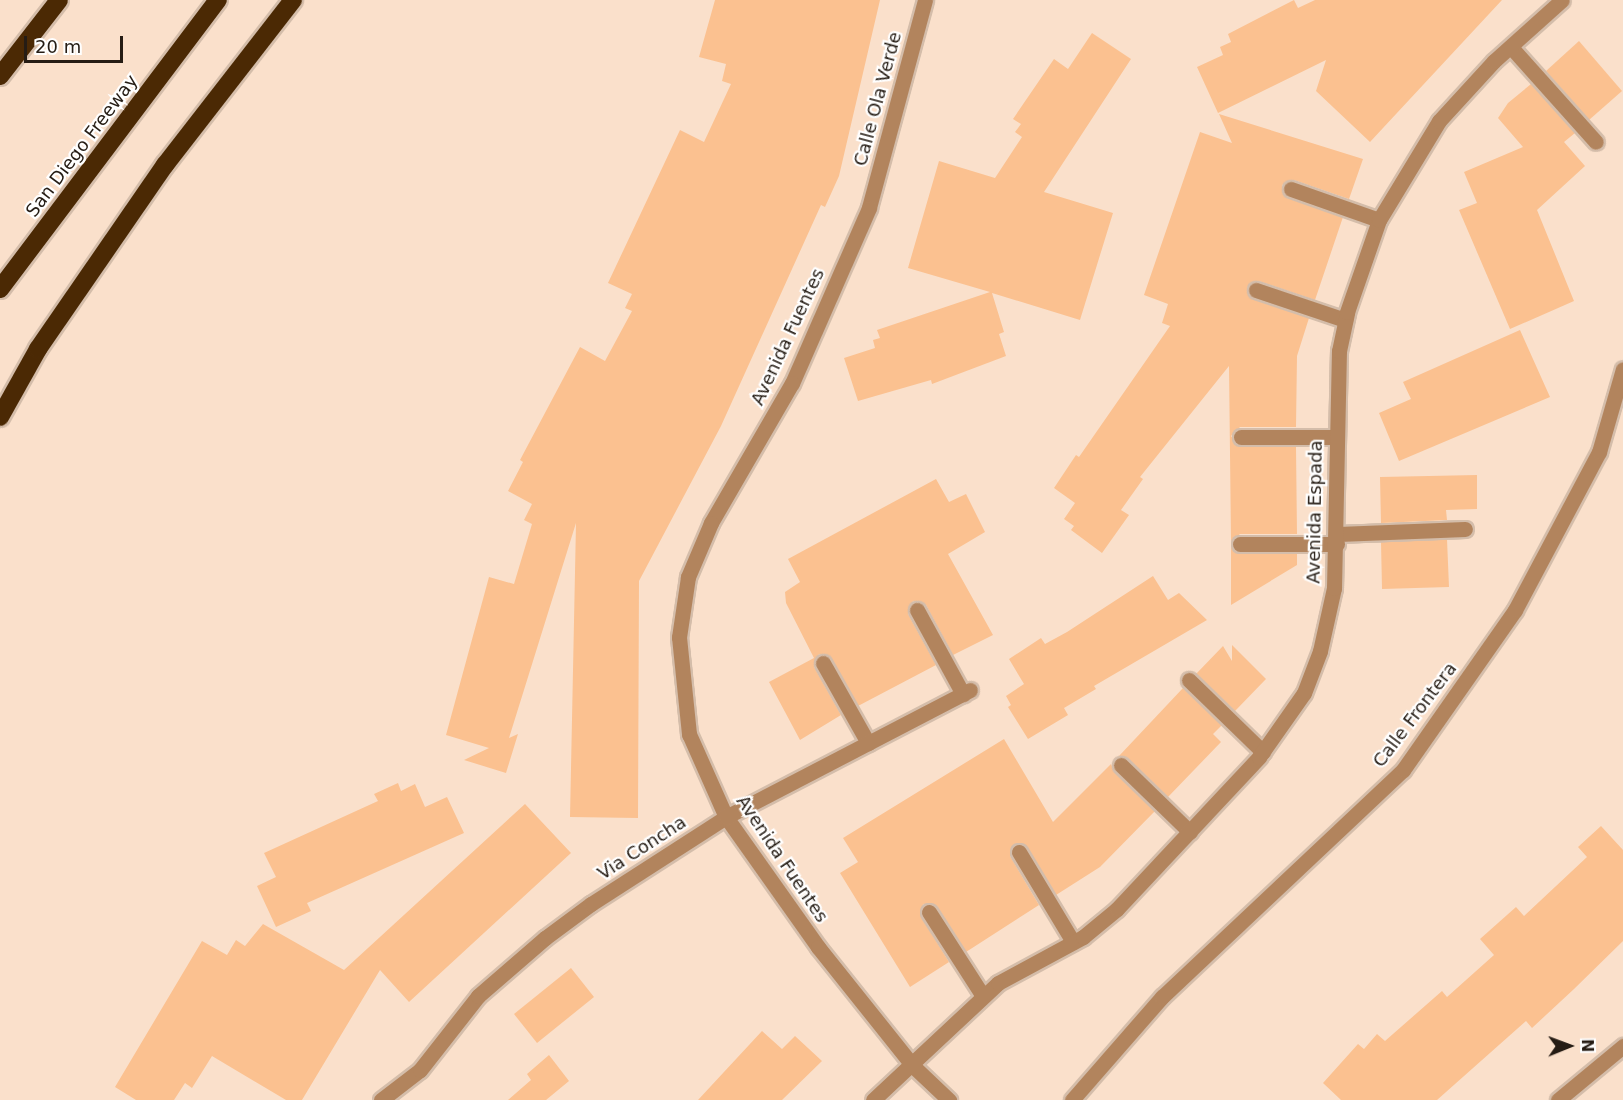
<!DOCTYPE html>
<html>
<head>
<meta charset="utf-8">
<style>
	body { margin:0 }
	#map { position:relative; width:1623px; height:1100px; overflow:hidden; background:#fae0cb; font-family:"DejaVu Sans",sans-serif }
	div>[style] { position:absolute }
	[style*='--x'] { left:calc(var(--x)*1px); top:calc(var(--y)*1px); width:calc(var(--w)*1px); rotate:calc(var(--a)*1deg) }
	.building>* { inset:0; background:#fbc190 }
	.roads { filter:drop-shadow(2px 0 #d4bdaa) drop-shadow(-2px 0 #d4bdaa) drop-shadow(0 2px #d4bdaa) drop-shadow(0 -2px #d4bdaa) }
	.minor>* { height:15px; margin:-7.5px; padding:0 7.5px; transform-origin:7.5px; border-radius:7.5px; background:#b2845d }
	.highway>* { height:18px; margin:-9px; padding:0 9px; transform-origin:9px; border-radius:9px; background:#4b2904 }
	span { translate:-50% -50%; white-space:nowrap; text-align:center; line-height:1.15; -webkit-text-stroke:4.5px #fff; paint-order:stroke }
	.street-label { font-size:18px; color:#251c14 }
	.north { position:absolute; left:1539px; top:1016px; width:60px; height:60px; -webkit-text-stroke:4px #fff; paint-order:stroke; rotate:89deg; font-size:16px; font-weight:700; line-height:24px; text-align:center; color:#251c14 }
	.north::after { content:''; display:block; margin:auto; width:21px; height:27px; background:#251c14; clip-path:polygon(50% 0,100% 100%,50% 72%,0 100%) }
	.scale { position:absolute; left:24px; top:36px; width:99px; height:27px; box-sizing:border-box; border:3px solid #251c14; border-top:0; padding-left:8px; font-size:18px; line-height:21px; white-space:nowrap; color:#251c14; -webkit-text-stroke:4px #fff; paint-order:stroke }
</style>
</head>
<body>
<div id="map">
	<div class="building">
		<i style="clip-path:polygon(715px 0,880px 0,839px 176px,825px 207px,821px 205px,721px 426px,639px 581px,638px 818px,570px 817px,576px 523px,509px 738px,518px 734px,506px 773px,464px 760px,489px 748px,446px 735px,489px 577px,514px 584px,532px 524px,524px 520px,532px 504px,508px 491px,523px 462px,520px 460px,580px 347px,605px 361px,632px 311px,625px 308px,632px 294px,608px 283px,680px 130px,704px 142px,731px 84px,722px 81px,726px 64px,699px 57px)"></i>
		<i style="clip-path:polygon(1294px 0,1298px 8px,1315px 0,1502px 0,1370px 142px,1316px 91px,1326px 60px,1218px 113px,1197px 67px,1223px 55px,1220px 47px,1231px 42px,1228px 34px)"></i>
		<i style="clip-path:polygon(1092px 33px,1131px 59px,1044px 192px,1113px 213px,1080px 320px,992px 293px,1004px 332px,999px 334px,1006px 356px,932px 384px,931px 380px,858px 401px,844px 358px,875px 348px,873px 340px,880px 338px,877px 330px,990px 292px,908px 268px,939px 161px,995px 178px,1022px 137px,1015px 132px,1021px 124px,1013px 119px,1054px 59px,1068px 69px)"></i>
		<i style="clip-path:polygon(1579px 41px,1622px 91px,1589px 120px,1546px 71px)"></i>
		<i style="clip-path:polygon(1531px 84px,1575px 133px,1564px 142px,1585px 166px,1537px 210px,1574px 301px,1510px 329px,1459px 210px,1477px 203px,1464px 172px,1523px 147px,1498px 118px,1508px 103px)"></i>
		<i style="clip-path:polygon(1219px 114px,1363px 159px,1349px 199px,1294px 180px,1282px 185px,1287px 198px,1343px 217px,1315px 300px,1259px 281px,1247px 287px,1252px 299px,1309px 318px,1297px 356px,1296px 427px,1240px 427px,1231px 436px,1240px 447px,1296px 447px,1297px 534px,1240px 534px,1231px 541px,1229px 366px,1140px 477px,1143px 479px,1121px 510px,1129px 515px,1102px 553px,1071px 530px,1074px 526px,1064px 519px,1075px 503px,1054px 488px,1076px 455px,1079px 457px,1170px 326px,1162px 323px,1168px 304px,1144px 295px,1200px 132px,1232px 143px)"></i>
		<i style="clip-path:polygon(1520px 330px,1550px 397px,1399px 461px,1379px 413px,1411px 399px,1403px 382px)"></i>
		<i style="clip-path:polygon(1477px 475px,1477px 509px,1446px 510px,1447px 520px,1381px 523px,1380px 477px)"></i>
		<i style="clip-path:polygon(936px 479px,949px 502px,966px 494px,985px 532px,948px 554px,993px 635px,953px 655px,926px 605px,913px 601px,908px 614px,936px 665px,858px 706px,831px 658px,819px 654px,814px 667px,841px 715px,800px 740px,769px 682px,814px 658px,786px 603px,785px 592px,800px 582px,788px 559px)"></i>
		<i style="clip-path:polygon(1447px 539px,1449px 587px,1382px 589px,1381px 542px)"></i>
		<i style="clip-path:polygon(1231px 547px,1240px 554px,1297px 554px,1297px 565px,1231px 605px)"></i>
		<i style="clip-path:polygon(1153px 576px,1168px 600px,1179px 593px,1207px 620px,1094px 686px,1096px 689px,1064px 708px,1068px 715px,1028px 739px,1008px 707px,1011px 705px,1006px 696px,1024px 684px,1009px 659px,1041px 638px,1045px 644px,1067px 632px)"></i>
		<i style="clip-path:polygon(1232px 645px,1266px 679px,1235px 711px,1196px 674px,1223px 646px,1232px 661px)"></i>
		<i style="clip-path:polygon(1183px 688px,1222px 725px,1213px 734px,1221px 742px,1168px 797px,1128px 758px,1119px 756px)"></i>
		<i style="clip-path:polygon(1004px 739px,1053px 822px,1111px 764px,1114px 772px,1155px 811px,1100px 867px,1056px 895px,1027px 847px,1014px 844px,1010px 856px,1039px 905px,966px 952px,937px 906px,923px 904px,921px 917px,949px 962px,910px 987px,840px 873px,858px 862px,843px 838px)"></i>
		<i style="clip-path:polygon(398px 783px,401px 791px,415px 784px,425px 807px,447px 797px,464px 833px,307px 903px,311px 911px,276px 927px,257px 886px,276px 877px,264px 853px,378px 801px,374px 794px)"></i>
		<i style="clip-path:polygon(525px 804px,571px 853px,409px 1002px,380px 970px,302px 1100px,286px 1100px,212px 1056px,192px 1088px,185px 1083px,174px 1100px,136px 1100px,115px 1087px,202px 941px,227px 955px,236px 940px,245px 946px,263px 924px,344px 970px)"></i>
		<i style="clip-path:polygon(1601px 826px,1623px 850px,1623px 941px,1574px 989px,1532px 1028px,1526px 1021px,1437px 1100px,1341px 1100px,1323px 1083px,1358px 1044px,1364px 1049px,1377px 1034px,1385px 1041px,1442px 991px,1447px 997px,1494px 955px,1480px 939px,1516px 907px,1524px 916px,1587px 857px,1578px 847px)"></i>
		<i style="clip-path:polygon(571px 968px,594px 997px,537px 1043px,514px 1014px)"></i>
		<i style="clip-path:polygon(762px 1031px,782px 1049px,795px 1036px,822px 1061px,782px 1100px,698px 1100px)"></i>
		<i style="clip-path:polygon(549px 1055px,569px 1081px,546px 1100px,508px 1100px,531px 1080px,527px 1074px)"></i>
	</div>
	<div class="roads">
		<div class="minor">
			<i style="--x:925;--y:0;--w:215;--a:105.1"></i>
			<i style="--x:869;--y:208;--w:191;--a:113.7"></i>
			<i style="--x:792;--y:383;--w:162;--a:120.1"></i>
			<i style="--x:711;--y:523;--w:59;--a:113.1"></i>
			<i style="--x:688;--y:577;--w:61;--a:98.5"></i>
			<i style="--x:679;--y:637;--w:98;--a:84.1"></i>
			<i style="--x:689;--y:734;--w:91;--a:66"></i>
			<i style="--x:726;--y:817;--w:159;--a:54.7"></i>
			<i style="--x:818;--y:947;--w:152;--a:51.4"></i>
			<i style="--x:913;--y:1066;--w:50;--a:43.4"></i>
			<i style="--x:1511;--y:47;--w:127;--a:48.2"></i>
			<i style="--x:1291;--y:189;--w:93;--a:19.4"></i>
			<i style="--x:1256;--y:290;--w:94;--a:18.6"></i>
			<i style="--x:1241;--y:437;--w:94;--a:0"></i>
			<i style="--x:1338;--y:534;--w:127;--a:-2.3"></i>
			<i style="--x:1240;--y:544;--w:97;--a:0"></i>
			<i style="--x:917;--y:610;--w:96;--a:61.3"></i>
			<i style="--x:823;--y:663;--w:92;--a:60.6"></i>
			<i style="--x:1189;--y:680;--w:103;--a:44.2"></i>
			<i style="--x:1121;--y:765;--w:96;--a:44.2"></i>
			<i style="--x:1019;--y:852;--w:105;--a:59"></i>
			<i style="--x:929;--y:912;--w:100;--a:57.3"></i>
			<i style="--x:381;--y:1100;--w:49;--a:-37.6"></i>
			<i style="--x:420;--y:1070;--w:94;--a:-51.9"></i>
			<i style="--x:478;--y:996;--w:89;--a:-40.9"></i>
			<i style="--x:545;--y:938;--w:57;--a:-36.5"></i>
			<i style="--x:591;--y:904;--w:161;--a:-32.8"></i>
			<i style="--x:726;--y:817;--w:275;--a:-27.5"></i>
			<i style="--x:873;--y:1100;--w:171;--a:-43.1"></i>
			<i style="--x:998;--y:983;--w:97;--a:-28.4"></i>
			<i style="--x:1083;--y:937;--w:44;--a:-39.5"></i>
			<i style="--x:1117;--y:909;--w:208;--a:-46.9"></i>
			<i style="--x:1259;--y:757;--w:78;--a:-54.9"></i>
			<i style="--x:1304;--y:693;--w:45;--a:-69.1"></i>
			<i style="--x:1320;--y:651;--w:65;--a:-77.5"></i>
			<i style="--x:1334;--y:588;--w:237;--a:-88.8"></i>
			<i style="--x:1339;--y:351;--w:40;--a:-78"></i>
			<i style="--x:1347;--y:312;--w:97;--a:-70.8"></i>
			<i style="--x:1379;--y:220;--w:116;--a:-58.8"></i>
			<i style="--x:1439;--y:121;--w:81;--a:-47.5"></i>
			<i style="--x:1494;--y:61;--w:91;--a:-41.9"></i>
			<i style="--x:1072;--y:1100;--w:137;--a:-48.9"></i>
			<i style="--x:1162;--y:997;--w:331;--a:-43.3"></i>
			<i style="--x:1403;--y:770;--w:195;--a:-55"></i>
			<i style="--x:1515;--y:610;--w:179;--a:-62"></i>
			<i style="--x:1599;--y:452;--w:86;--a:-73.9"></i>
			<i style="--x:1558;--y:1100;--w:85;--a:-39.7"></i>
		</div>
		<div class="highway">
			<i style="--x:0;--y:76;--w:96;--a:-52.2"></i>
			<i style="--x:0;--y:289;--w:362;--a:-53"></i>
			<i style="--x:0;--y:417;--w:78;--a:-60.8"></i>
			<i style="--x:38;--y:349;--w:224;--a:-55.4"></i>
			<i style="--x:165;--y:165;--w:209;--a:-52.2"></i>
		</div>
	</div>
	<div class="street-label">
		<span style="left:878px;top:99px;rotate:-75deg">Calle Ola Verde</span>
		<span style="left:82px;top:146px;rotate:-53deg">San Diego Freeway</span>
		<span style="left:788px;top:337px;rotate:-65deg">Avenida Fuentes</span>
		<span style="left:1315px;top:512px;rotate:-89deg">Avenida Espada</span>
		<span style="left:1415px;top:715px;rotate:-53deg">Calle Frontera</span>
		<span style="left:642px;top:848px;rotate:-33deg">Via Concha</span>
		<span style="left:782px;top:859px;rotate:56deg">Avenida Fuentes</span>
	</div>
	<div class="north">N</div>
	<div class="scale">20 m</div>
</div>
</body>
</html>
